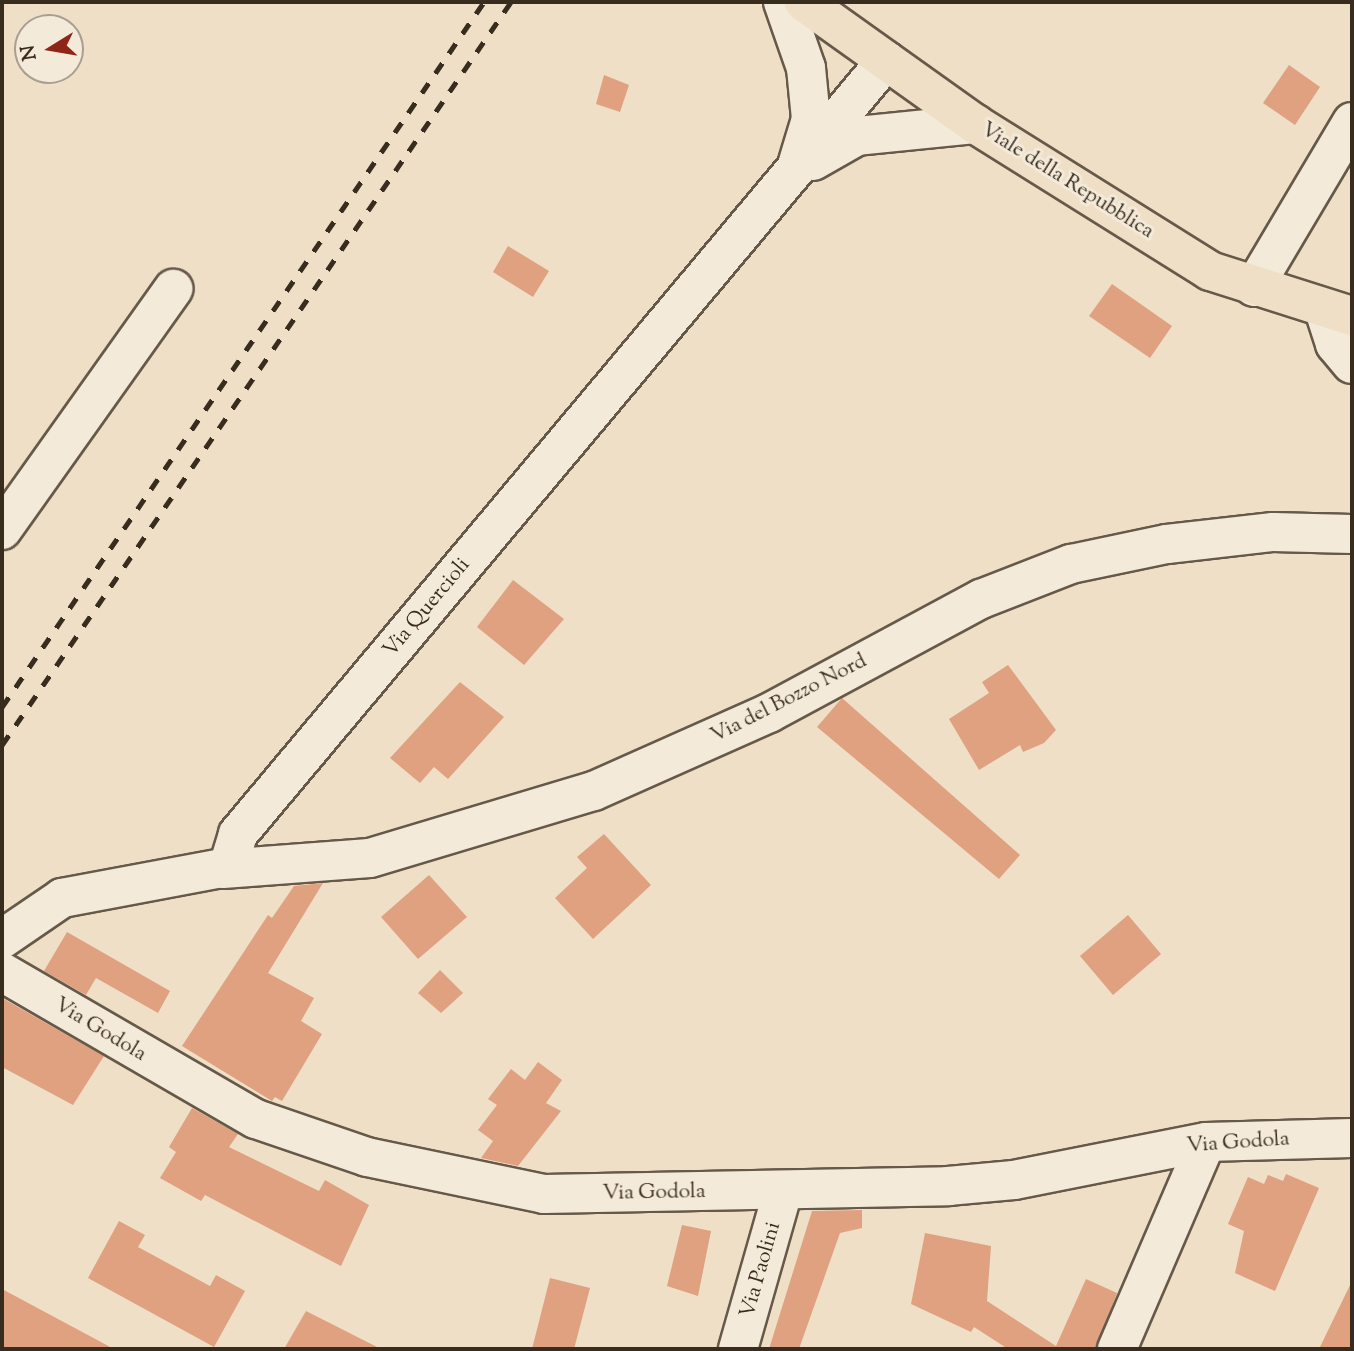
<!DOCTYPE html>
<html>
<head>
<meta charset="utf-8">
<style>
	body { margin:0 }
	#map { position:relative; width:1354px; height:1351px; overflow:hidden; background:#eedfc6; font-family:"Sorts Mill Goudy",serif }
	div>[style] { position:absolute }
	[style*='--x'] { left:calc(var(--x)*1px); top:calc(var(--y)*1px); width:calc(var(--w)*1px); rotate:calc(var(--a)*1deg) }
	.building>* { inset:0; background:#dfa180 }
	.roads { filter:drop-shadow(2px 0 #665949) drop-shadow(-2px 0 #665949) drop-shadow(0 2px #665949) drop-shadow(0 -2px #665949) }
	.minor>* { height:38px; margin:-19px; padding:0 19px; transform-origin:19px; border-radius:19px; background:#f4eada }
	.major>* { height:38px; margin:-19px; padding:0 19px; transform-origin:19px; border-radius:19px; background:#eedfc6 }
	.rail>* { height:5px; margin-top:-2.5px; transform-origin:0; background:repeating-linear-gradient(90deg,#382c1f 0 12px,transparent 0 24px) }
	span { translate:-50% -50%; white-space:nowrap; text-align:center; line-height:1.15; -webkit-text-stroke:6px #f4eada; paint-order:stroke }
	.street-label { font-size:21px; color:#382c1f }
	.frame { position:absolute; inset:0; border:4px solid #382c1f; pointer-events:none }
	.north { position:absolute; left:14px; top:14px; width:70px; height:70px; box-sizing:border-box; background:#f4eada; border:2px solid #a99e8f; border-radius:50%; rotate:259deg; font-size:19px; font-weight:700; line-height:28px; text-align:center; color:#382c1f }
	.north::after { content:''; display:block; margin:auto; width:24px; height:32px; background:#8f2418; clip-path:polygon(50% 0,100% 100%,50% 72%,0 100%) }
</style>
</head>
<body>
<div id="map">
	<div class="building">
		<i style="clip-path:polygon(1289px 65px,1320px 87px,1295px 125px,1263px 103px)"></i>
		<i style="clip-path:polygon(604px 75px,629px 85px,620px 112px,596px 104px)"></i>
		<i style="clip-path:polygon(508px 246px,549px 271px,533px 297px,493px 272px)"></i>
		<i style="clip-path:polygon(1112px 284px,1172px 326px,1150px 358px,1089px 316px)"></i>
		<i style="clip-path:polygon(513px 580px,564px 619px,524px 665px,477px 627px)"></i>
		<i style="clip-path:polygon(1008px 665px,1056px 730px,1044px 743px,1023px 752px,1020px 745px,979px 770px,949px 719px,989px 693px,982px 682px)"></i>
		<i style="clip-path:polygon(460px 682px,504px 717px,448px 779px,434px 767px,420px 783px,390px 758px)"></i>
		<i style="clip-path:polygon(842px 698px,1020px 855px,999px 879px,817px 727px)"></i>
		<i style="clip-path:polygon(604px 834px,651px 885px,593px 939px,555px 898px,587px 868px,577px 857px)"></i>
		<i style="clip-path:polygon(429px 875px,467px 917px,418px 959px,381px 917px)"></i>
		<i style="clip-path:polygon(323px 883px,268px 973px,314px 998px,301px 1021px,322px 1034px,282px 1101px,275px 1097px,272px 1101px,182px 1046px,268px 915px,272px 918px,294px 886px)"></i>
		<i style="clip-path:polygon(1128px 915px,1161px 954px,1113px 995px,1080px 956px)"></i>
		<i style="clip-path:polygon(67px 932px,170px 991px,158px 1013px,96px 978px,86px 995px,44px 971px)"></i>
		<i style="clip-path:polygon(440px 970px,463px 993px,441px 1013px,418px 993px)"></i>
		<i style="clip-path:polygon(2px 998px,104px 1056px,73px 1105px,2px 1067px)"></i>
		<i style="clip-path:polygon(538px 1062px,562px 1080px,546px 1103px,561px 1111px,518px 1166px,481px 1158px,493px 1141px,478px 1130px,497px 1105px,488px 1099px,511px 1069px,525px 1080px)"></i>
		<i style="clip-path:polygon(192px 1108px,238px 1134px,229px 1147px,319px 1191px,325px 1180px,369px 1205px,341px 1266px,205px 1195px,201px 1201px,160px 1178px,176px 1152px,169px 1147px)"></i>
		<i style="clip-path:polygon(1286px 1174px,1319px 1188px,1275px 1291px,1235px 1273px,1244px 1231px,1228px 1224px,1248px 1177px,1264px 1184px,1268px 1175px,1283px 1181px)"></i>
		<i style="clip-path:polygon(862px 1210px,862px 1228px,840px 1233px,799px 1349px,769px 1349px,812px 1211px)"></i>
		<i style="clip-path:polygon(119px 1221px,145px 1235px,138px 1247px,210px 1286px,216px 1275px,245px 1291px,214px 1347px,88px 1278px)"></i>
		<i style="clip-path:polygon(682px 1225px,711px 1231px,698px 1296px,667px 1286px)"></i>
		<i style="clip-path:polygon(925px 1233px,991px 1246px,987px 1301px,1056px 1346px,1086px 1279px,1117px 1293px,1096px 1349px,1008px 1349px,974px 1327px,971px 1332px,911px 1304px)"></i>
		<i style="clip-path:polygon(550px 1278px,590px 1288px,574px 1349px,532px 1349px)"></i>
		<i style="clip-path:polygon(1352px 1281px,1352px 1349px,1319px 1349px)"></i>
		<i style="clip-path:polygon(2px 1289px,114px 1349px,2px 1349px)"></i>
		<i style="clip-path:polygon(306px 1311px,381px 1349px,284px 1349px)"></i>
	</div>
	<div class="roads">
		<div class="minor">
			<i style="--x:783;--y:2;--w:70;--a:70.8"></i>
			<i style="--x:806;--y:68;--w:51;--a:84.4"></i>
			<i style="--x:811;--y:119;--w:45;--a:106.8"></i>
			<i style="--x:813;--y:161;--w:51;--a:-29.6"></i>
			<i style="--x:857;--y:136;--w:119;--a:-5.8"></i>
			<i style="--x:1254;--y:287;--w:192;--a:-59.3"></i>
			<i style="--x:1324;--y:310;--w:36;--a:72"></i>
			<i style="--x:1335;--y:344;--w:26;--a:50"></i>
			<i style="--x:2;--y:530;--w:296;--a:-54.6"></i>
			<i style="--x:223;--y:869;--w:147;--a:-4.3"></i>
			<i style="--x:370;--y:858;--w:234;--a:-16.7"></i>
			<i style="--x:594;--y:791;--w:192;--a:-24"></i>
			<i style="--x:769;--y:713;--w:241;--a:-28.3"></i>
			<i style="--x:981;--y:599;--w:97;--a:-21.3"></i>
			<i style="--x:1071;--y:564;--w:98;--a:-11.8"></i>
			<i style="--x:1167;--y:544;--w:107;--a:-6.5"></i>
			<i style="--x:1273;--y:532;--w:79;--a:1.5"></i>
			<i style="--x:2;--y:939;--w:73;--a:-34.3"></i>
			<i style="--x:62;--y:898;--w:169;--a:-10.6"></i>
			<i style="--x:228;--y:867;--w:34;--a:-73"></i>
			<i style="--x:238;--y:834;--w:1009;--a:-50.03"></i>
			<i style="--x:2;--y:972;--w:293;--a:30.1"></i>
			<i style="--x:256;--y:1119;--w:117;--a:18.9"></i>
			<i style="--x:367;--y:1157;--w:181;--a:11.8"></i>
			<i style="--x:544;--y:1194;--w:404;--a:-1.1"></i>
			<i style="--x:948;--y:1186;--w:66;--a:-5.2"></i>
			<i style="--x:1014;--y:1180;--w:196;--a:-11.2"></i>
			<i style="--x:1206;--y:1142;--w:146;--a:-1.6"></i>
			<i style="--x:738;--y:1349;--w:164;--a:-74.1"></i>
			<i style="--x:1117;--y:1349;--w:225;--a:-66.7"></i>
		</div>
		<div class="major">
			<i style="--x:804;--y:2;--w:210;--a:35.5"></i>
			<i style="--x:975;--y:124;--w:277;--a:32"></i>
			<i style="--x:1210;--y:271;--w:149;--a:17.6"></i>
		</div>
	</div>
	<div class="rail">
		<i style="--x:2;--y:707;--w:854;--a:-55.64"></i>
		<i style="--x:2;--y:745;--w:901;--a:-55.59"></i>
	</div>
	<div class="street-label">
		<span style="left:1067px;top:181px;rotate:32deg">Viale della Repubblica</span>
		<span style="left:427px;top:608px;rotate:-50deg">Via Quercioli</span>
		<span style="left:789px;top:699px;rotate:-27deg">Via del Bozzo Nord</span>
		<span style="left:100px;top:1030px;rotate:31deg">Via Godola</span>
		<span style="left:1238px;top:1143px;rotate:-4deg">Via Godola</span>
		<span style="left:654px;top:1193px;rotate:-1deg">Via Godola</span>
		<span style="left:761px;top:1270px;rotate:-74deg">Via Paolini</span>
	</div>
	<div class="frame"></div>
	<div class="north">N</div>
</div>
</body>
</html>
